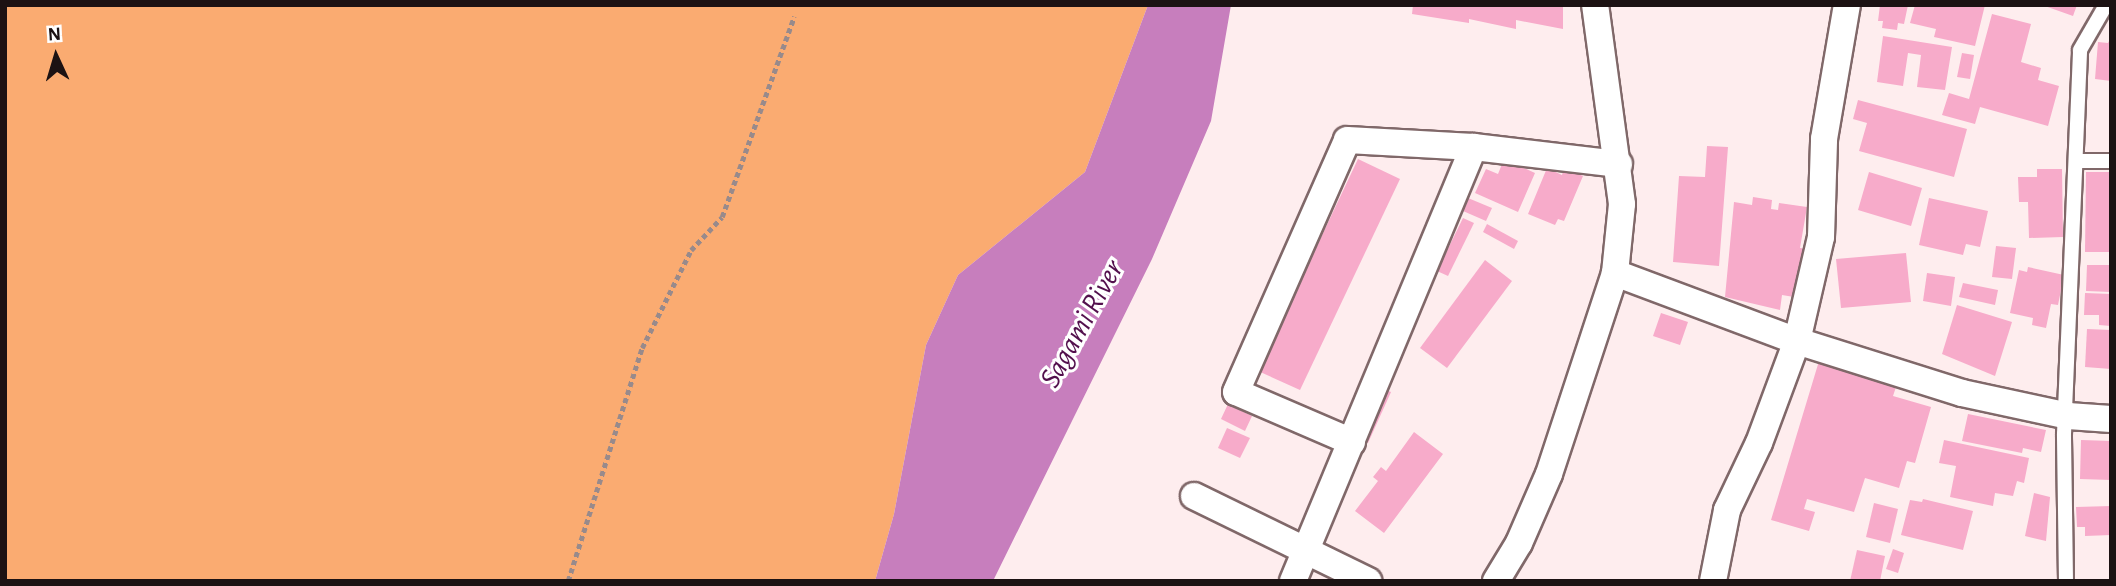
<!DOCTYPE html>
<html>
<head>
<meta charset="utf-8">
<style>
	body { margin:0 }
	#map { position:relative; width:2116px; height:586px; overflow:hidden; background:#feedee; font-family:"Alegreya Sans",sans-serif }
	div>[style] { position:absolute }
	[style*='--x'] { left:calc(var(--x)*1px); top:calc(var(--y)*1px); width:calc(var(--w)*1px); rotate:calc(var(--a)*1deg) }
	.green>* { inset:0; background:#faab71 }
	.water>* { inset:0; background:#c77ebd }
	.building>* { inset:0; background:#f7abca }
	.path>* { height:4.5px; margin-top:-2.25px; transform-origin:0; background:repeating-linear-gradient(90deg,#988a8b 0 5px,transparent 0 8.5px) }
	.roads { filter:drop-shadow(2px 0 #806869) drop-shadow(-2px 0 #806869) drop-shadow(0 2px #806869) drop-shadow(0 -2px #806869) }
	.service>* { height:14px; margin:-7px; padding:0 7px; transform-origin:7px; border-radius:7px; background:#fff }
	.minor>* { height:26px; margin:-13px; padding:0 13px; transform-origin:13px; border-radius:13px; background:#fff }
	span { translate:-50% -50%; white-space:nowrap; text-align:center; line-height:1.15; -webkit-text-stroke:6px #fff; paint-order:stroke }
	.water-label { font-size:30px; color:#53104d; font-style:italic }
	.frame { position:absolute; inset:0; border:7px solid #1c1213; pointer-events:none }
	.north { position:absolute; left:21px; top:21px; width:70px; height:70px; -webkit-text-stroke:5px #fff; paint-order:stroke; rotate:356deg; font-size:19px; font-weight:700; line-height:28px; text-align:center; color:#1c1213 }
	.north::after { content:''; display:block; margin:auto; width:24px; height:32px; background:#1c1213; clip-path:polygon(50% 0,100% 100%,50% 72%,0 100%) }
</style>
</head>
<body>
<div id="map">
	<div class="green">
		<i style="clip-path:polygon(5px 5px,1148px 5px,1085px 172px,958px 275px,926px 345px,894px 514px,875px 581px,5px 581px)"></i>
	</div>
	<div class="water">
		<i style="clip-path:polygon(1148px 5px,1231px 5px,1211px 121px,1152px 259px,993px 581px,875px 581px,894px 514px,926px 345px,958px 275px,1085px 172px)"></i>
	</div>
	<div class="building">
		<i style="clip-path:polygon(1413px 5px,1563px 5px,1563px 29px,1516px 20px,1516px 29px,1469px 19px,1469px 23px,1412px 14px)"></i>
		<i style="clip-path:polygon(1880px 5px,1908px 5px,1904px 24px,1898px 23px,1897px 30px,1882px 28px,1883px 21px,1878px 21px)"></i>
		<i style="clip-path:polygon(1915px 5px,1985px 5px,1975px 46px,1934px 37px,1936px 29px,1910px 23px)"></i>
		<i style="clip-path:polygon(2042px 5px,2077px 5px,2073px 16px)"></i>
		<i style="clip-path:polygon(1992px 14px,2031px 24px,2021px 62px,2041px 68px,2038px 80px,2059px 86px,2048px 126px,1980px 107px,1975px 124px,1942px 115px,1949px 93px,1969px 99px)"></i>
		<i style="clip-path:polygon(1883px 36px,1952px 47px,1945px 90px,1917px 87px,1921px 55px,1908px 53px,1903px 86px,1877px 82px)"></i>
		<i style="clip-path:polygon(2111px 37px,2111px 81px,2095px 79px,2098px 42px,2108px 43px)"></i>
		<i style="clip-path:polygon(1962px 53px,1974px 55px,1970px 79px,1957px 77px)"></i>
		<i style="clip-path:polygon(1858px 100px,1967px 129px,1954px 177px,1859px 151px,1867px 123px,1853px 119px)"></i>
		<i style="clip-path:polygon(1707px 146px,1728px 147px,1719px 266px,1673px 262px,1679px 176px,1705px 177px)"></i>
		<i style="clip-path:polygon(1358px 159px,1400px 179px,1300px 390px,1258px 371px)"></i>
		<i style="clip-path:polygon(1504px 159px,1535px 173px,1518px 212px,1475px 193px,1486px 169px,1498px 174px)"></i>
		<i style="clip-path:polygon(1547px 168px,1562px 175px,1564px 168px,1583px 176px,1564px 221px,1558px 219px,1555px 225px,1528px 214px)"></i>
		<i style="clip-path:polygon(2037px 169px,2062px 169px,2063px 237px,2029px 238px,2028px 202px,2019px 202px,2018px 177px,2037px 177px)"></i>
		<i style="clip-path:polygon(1869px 172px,1922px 188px,1911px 226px,1858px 210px)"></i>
		<i style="clip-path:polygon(2086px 172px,2111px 172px,2111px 252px,2085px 252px)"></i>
		<i style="clip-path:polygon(1753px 197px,1772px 200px,1771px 209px,1778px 210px,1779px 203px,1807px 207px,1800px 248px,1808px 249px,1800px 298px,1782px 295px,1780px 310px,1725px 297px,1734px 202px,1752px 205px)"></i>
		<i style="clip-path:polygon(1468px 198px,1492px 208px,1486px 221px,1463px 211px)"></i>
		<i style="clip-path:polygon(1929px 198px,1988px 211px,1980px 247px,1966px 244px,1963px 255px,1919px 245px)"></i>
		<i style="clip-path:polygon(1463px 218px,1474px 223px,1448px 276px,1437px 271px)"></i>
		<i style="clip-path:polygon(1487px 224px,1518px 241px,1514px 249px,1483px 232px)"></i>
		<i style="clip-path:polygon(1996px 246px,2016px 248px,2012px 279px,1992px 277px)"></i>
		<i style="clip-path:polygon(1906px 253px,1911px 302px,1841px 308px,1836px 259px)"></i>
		<i style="clip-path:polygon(1485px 260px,1512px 281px,1447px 368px,1420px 348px)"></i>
		<i style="clip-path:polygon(2087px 265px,2111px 265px,2111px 292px,2086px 291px)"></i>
		<i style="clip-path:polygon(2028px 267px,2064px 275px,2058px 305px,2051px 304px,2046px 328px,2032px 325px,2033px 318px,2010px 313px,2019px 270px,2027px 272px)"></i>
		<i style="clip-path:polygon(1927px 273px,1955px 277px,1951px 306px,1923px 301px)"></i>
		<i style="clip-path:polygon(1963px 283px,1998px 290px,1995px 305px,1959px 297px)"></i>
		<i style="clip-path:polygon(2085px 293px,2111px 294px,2111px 326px,2099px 325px,2099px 315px,2084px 315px)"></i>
		<i style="clip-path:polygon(1957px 305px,2012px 322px,1995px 376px,1942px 354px)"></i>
		<i style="clip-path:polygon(1661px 313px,1688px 322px,1680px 345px,1653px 336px)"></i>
		<i style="clip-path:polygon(2087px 329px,2111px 330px,2111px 369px,2085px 367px)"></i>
		<i style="clip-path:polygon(1819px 361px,1897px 384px,1893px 396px,1931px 407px,1915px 463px,1907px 461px,1899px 488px,1865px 478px,1854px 512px,1807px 499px,1804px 509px,1815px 512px,1809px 531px,1771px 520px)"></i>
		<i style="clip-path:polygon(1381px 388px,1391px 392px,1368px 443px,1358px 438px)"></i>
		<i style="clip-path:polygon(1228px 404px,1252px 416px,1245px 431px,1221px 419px)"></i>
		<i style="clip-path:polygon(1968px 414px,2046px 430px,2041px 452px,2023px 448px,2022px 453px,1962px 441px)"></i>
		<i style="clip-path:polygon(1227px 428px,1250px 438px,1240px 458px,1218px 448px)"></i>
		<i style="clip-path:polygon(1414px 432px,1443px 454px,1384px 533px,1355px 511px,1378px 481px,1373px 477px,1381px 467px,1386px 471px)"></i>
		<i style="clip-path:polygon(1944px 440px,2029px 458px,2024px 483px,2017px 481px,2013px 496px,1995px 493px,1993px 506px,1950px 497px,1956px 466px,1939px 463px)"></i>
		<i style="clip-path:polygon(2081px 440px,2111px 441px,2111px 480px,2080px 479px)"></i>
		<i style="clip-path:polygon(2034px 493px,2050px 497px,2046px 541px,2025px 536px)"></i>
		<i style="clip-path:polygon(1923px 499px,1973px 511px,1963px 550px,1901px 535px,1910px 500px,1922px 502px)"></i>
		<i style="clip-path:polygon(1874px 503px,1898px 509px,1890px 543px,1866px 537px)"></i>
		<i style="clip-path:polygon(2111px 506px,2111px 535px,2085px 536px,2085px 527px,2077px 527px,2076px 507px)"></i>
		<i style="clip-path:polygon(1893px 549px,1904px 553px,1898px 573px,1886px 569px)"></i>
		<i style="clip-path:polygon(1857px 550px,1885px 556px,1880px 581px,1850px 581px)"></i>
	</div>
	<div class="path">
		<i style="--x:568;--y:581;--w:244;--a:-72.4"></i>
		<i style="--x:642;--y:348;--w:110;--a:-63.4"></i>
		<i style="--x:691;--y:250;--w:45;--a:-46.8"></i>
		<i style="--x:722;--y:217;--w:213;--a:-70.2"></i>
	</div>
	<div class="roads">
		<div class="service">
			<i style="--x:2078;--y:161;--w:33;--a:0"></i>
			<i style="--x:2066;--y:581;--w:147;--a:-90.8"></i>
			<i style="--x:2064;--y:434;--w:384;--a:-87.6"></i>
			<i style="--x:2080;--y:50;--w:52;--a:-60"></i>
		</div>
		<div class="minor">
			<i style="--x:1615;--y:273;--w:194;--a:20.5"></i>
			<i style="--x:1797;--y:341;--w:173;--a:17.5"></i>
			<i style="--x:1962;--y:393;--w:108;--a:12.2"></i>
			<i style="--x:2068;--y:416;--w:43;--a:4"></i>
			<i style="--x:1352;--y:442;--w:126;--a:-156.7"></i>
			<i style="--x:1236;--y:392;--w:275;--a:-66.2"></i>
			<i style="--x:1347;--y:140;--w:127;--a:3.2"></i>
			<i style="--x:1194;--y:496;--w:194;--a:26"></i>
			<i style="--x:1293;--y:581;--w:470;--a:-67.4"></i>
			<i style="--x:1474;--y:147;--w:146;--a:6.7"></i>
			<i style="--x:1496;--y:581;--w:44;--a:-58.8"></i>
			<i style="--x:1519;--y:543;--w:75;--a:-66.5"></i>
			<i style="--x:1549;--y:474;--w:212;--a:-71.8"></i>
			<i style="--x:1615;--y:273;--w:69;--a:-84.2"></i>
			<i style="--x:1622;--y:204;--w:201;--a:-97.7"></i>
			<i style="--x:1713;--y:581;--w:72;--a:-78.8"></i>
			<i style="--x:1727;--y:510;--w:74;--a:-64.5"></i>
			<i style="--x:1759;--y:443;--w:109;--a:-69.6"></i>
			<i style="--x:1797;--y:341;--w:107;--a:-77"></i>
			<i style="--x:1821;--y:237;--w:98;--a:-88.2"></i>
			<i style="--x:1824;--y:139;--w:136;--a:-80.3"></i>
		</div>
	</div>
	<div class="water-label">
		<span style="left:1082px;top:324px;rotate:-61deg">Sagami River</span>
	</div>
	<div class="frame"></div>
	<div class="north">N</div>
</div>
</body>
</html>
